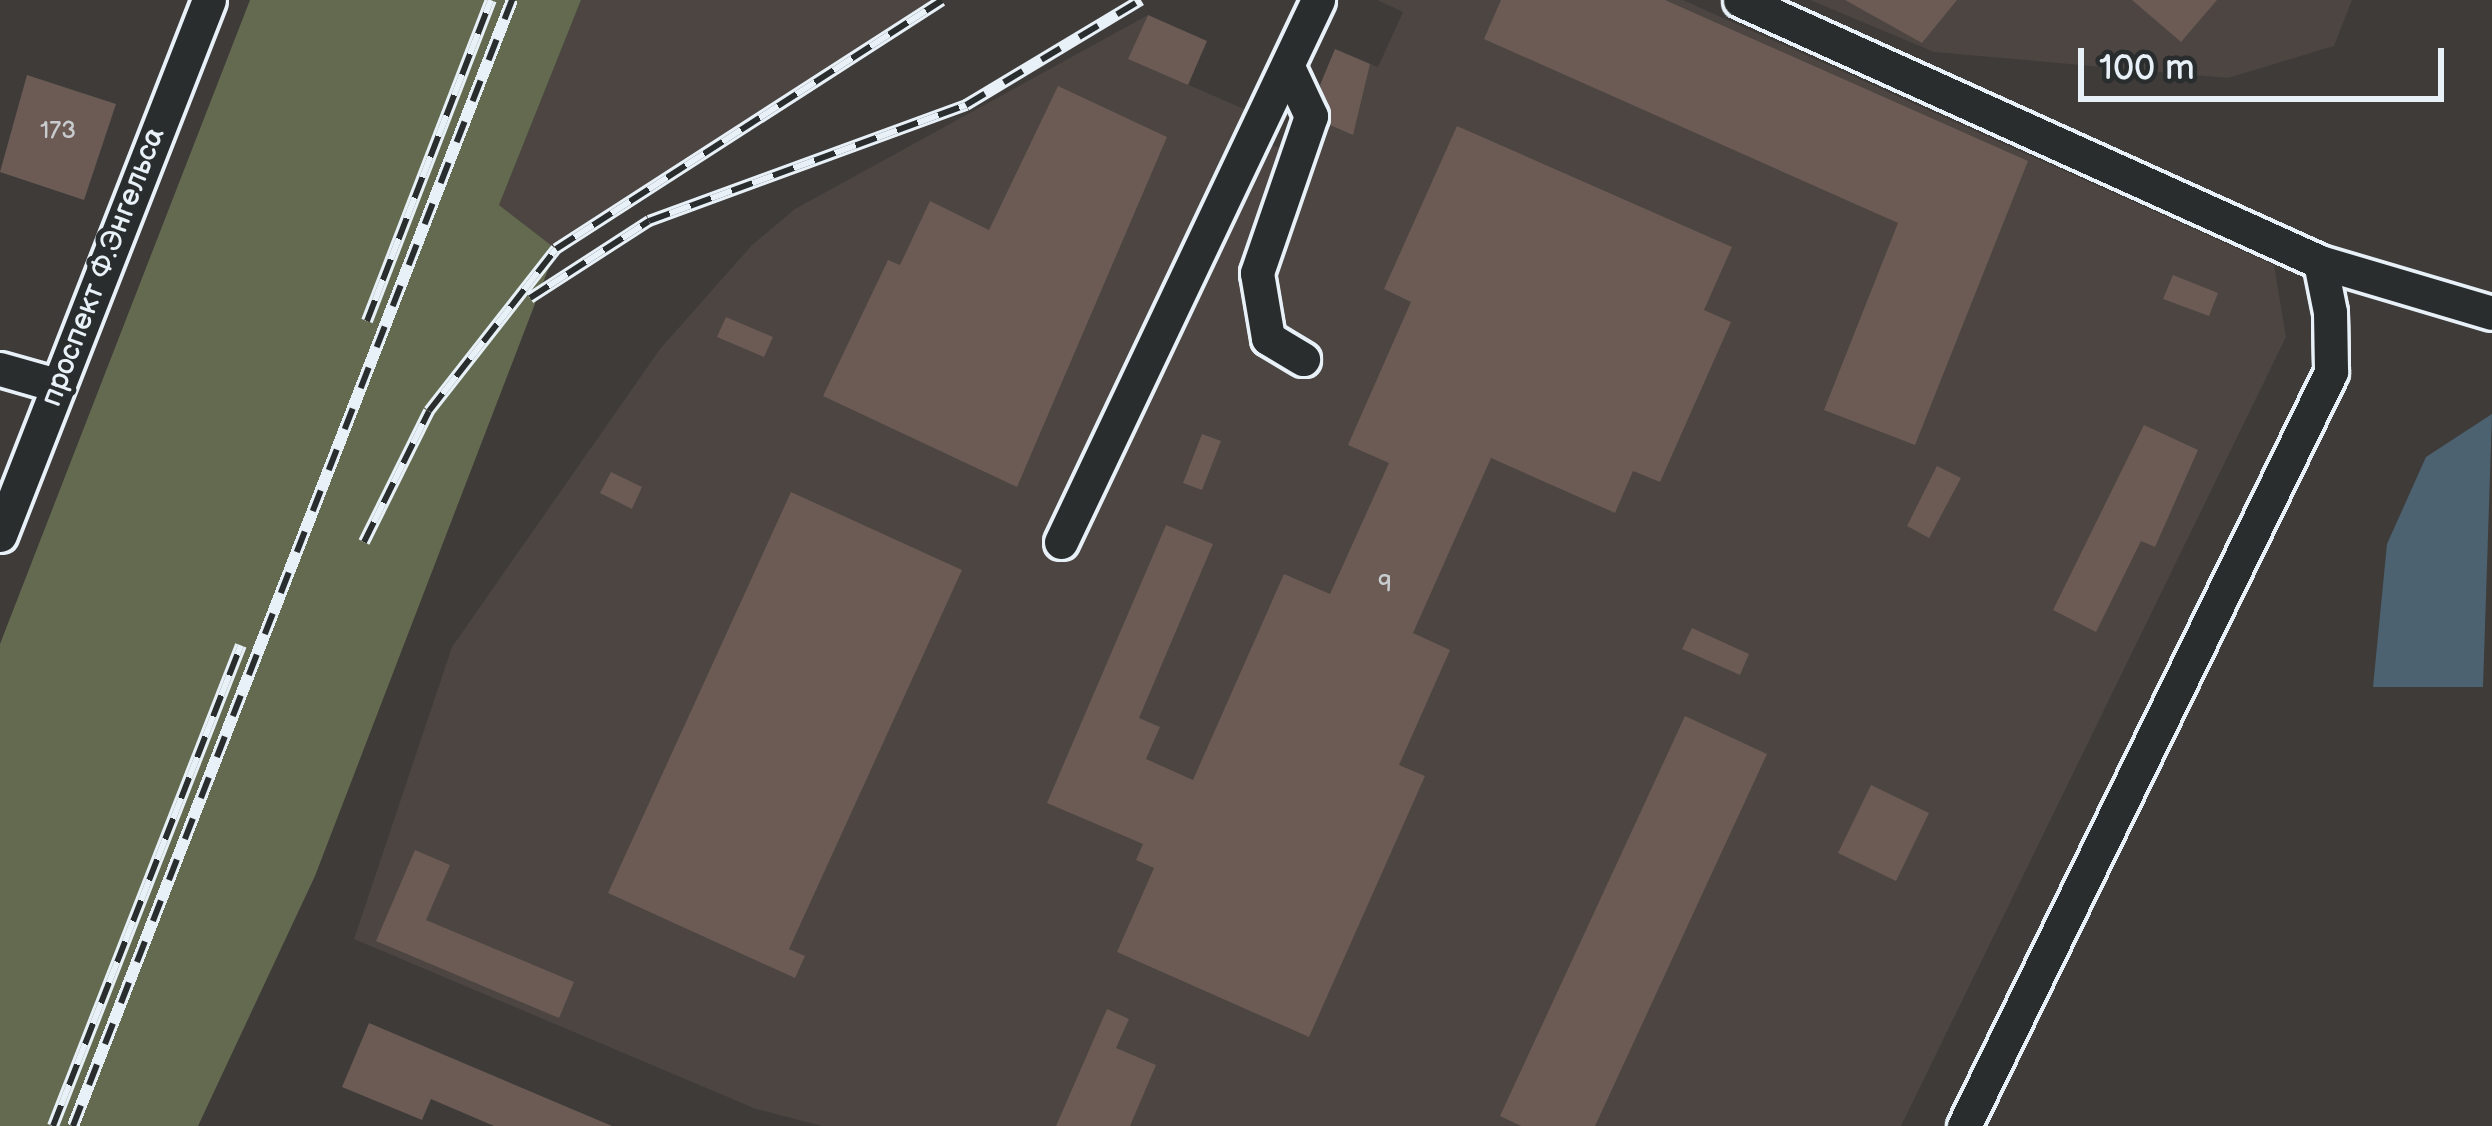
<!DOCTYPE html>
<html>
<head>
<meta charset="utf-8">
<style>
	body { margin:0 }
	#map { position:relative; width:2492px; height:1126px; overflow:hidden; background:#3e3b39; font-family:"Balsamiq Sans",sans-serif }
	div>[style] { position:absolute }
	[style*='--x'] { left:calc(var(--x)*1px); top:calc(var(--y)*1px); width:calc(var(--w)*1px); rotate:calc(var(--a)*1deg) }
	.built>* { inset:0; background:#4c4541 }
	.green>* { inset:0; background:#636a4f }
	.water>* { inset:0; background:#4c6270 }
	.building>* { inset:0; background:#6b5b54 }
	.roads { filter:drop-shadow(3px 0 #e8f1f8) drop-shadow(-3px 0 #e8f1f8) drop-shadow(0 3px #e8f1f8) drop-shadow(0 -3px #e8f1f8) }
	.minor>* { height:33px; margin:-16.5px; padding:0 16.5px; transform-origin:16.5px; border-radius:16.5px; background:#2a2d2e }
	.rail>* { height:12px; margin-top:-6px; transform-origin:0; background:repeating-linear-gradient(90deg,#2a2d2e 0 22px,#e8f1f8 0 44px); box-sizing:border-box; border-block:3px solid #e8f1f8 }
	span { translate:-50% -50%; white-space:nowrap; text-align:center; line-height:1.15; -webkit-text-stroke:10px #2a2d2e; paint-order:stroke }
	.number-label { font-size:24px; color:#c9cccf }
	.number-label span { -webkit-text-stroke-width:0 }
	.street-label { font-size:30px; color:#e8f1f8 }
	.scale { position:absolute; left:2078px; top:48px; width:366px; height:54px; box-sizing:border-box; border:6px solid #e8f1f8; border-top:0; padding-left:15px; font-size:36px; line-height:42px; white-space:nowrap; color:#e8f1f8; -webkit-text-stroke:9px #2a2d2e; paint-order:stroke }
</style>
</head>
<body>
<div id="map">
	<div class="built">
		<i style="clip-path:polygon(581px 0,942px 0,556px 249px,499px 205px)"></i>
		<i style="clip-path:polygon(1377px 0,1683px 0,2274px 265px,2286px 337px,1901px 1126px,822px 1126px,756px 1109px,354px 939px,452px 647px,660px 349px,752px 245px,795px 209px,1148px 15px,1129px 59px,1251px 112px,1265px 142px,1302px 157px,1335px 49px,1378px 67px,1403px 12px)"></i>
		<i style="clip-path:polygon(1810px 0,2352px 0,2334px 46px,2228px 78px,1934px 52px)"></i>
	</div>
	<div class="green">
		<i style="clip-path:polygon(250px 0,581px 0,499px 205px,556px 249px,315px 876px,198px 1126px,0 1126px,0 644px)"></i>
	</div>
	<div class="water">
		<i style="clip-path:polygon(2492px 414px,2483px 687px,2373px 687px,2387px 544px,2426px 457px)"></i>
	</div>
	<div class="building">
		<i style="clip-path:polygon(1501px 0,1665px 0,2028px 161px,1915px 445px,1824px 410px,1898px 223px,1484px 39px)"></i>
		<i style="clip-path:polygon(1845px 0,1957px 0,1922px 43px)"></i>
		<i style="clip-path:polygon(2132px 0,2217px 0,2181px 42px)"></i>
		<i style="clip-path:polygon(1148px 15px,1207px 41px,1188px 85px,1128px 59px)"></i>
		<i style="clip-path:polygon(1335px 49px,1370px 64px,1353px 135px,1330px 125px,1320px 85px)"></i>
		<i style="clip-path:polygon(27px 75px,116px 104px,84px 200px,0 172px)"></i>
		<i style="clip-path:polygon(1058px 86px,1167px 137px,1017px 487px,823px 396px,888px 260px,900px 265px,930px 201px,989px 230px)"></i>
		<i style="clip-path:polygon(1457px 126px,1732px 247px,1704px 310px,1731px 322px,1660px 482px,1633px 471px,1615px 513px,1491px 458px,1413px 633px,1450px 650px,1399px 765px,1425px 776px,1309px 1037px,1117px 952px,1154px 868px,1136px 860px,1143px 844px,1047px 803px,1166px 525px,1213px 544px,1139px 718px,1160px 727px,1146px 759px,1193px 780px,1284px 574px,1330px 594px,1389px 463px,1348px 445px,1411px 302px,1384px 289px)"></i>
		<i style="clip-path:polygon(2173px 275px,2218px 293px,2209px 316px,2163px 299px)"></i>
		<i style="clip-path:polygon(726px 317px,773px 337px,764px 357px,717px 337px)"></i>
		<i style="clip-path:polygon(2144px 425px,2198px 450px,2155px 547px,2141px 541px,2096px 632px,2053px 610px)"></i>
		<i style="clip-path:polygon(1202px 434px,1221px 441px,1202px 490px,1183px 483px)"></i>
		<i style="clip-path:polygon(1937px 466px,1961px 478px,1929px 538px,1907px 526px)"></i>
		<i style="clip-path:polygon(611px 472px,642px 487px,632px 509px,600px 493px)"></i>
		<i style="clip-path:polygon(791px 492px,962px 570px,789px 949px,805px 956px,795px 978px,608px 893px)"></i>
		<i style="clip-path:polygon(1692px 628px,1749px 654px,1740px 675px,1682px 649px)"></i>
		<i style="clip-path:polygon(1685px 716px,1767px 754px,1595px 1126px,1521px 1126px,1500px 1116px)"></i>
		<i style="clip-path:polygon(1871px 785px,1929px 813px,1896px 881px,1838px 853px)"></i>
		<i style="clip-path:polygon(415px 850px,450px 865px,426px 920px,574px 982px,559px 1018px,376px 941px)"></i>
		<i style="clip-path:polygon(1107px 1009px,1129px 1019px,1116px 1048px,1156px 1065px,1130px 1126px,1056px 1126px)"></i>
		<i style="clip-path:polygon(369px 1023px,612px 1126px,494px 1126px,431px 1099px,422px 1120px,342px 1087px)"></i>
	</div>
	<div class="roads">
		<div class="minor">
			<i style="--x:1740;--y:0;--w:636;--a:24.31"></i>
			<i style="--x:2320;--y:262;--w:51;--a:78.7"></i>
			<i style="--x:2330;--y:312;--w:60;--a:89"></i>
			<i style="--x:2331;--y:372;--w:839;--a:115.95"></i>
			<i style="--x:1289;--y:69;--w:52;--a:64.9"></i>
			<i style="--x:1311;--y:116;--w:166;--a:109"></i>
			<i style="--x:1257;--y:273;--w:66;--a:80.4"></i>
			<i style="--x:1268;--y:338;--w:41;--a:31"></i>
			<i style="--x:2320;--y:262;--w:179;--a:16.5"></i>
			<i style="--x:0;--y:369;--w:58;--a:15.9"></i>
			<i style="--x:0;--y:535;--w:574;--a:-68.66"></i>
			<i style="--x:1061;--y:542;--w:600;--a:-64.63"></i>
		</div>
	</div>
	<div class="rail">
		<i style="--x:530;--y:298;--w:142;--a:-32.9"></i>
		<i style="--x:649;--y:221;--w:338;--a:-20.1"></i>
		<i style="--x:966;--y:105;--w:204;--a:-31"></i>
		<i style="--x:367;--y:321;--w:344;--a:-68.9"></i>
		<i style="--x:364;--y:542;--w:146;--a:-63.6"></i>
		<i style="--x:429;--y:411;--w:206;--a:-51.9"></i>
		<i style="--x:556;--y:249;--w:459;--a:-32.8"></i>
		<i style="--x:53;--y:1126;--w:516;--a:-68.65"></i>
		<i style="--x:73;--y:1126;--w:1209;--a:-68.7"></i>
	</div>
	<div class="number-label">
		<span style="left:58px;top:131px">173</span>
		<span style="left:1385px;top:584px">9</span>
	</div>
	<div class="street-label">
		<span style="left:103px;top:267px;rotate:-69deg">проспект Ф.Энгельса</span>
	</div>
	<div class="scale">100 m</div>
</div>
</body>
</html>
